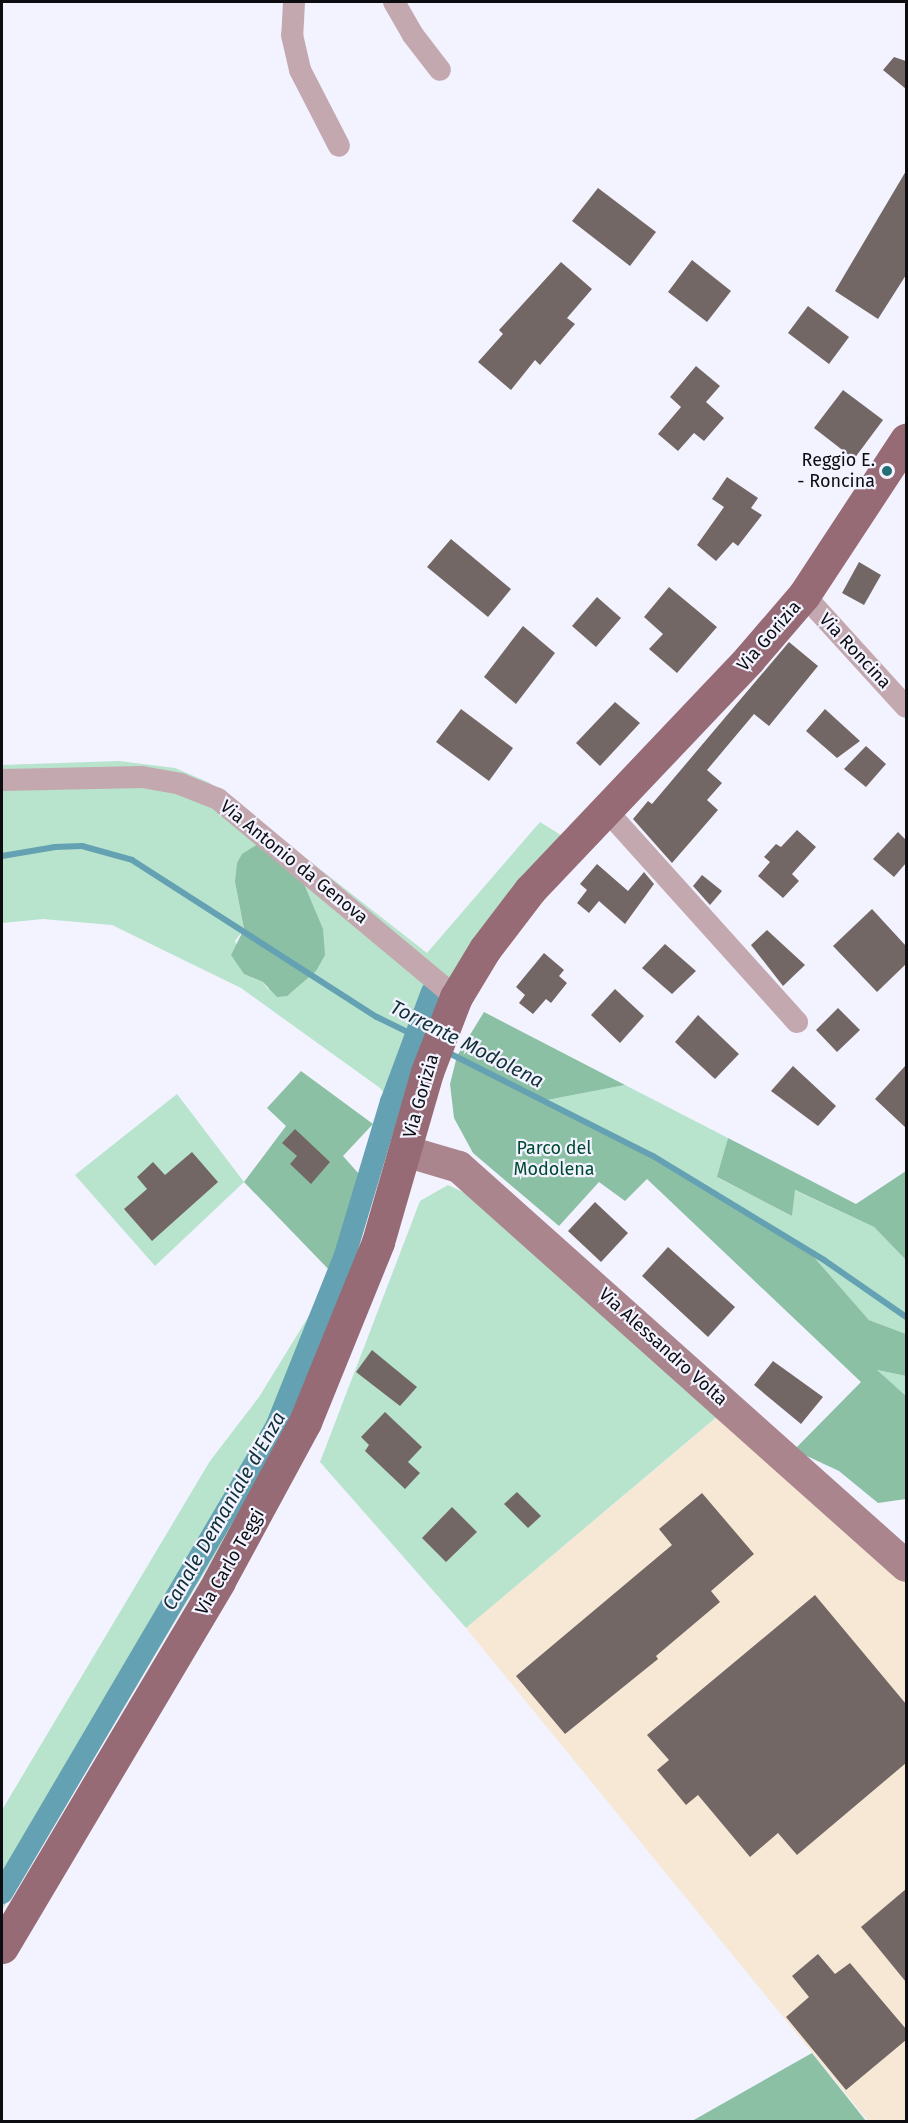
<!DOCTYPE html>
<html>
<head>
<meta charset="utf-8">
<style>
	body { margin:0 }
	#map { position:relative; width:908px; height:2123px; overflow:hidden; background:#f2f3ff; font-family:"Fira Sans",sans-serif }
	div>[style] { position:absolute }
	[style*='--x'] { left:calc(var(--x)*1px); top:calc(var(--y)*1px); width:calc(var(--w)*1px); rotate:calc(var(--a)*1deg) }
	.industrial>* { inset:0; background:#f6e8d5 }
	.green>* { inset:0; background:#b8e3cc }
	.forest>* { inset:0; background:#8bc0a5 }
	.stream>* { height:6px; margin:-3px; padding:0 3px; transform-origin:3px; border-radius:3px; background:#64a1b2 }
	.canal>* { height:22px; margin:-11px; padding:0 11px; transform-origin:11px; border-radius:11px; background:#64a1b2 }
	.building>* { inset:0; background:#736765 }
	.street>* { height:22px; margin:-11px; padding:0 11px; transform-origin:11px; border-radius:11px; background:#c3a9af }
	.secondary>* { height:32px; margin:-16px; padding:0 16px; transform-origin:16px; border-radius:16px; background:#aa858d }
	.primary>* { height:33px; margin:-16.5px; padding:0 16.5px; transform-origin:16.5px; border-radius:16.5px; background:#976b75 }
	.dots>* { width:16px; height:16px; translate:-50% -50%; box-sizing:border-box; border:3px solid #f2f3ff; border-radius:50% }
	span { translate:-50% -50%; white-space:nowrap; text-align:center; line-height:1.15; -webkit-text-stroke:4.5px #f2f3ff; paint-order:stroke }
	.poi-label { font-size:18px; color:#0d0d11 }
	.right { translate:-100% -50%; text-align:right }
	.street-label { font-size:18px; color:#0d0d11 }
	.park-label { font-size:18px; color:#004930 }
	.water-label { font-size:20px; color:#113038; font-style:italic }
	.frame { position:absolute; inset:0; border:3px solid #0d0d11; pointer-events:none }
</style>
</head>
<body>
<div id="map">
	<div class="industrial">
		<i style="clip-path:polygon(729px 1407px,906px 1561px,906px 2121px,868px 2121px,466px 1628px)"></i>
	</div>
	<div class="green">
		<i style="clip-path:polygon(evenodd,119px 761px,175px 768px,210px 783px,427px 953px,540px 822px,564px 837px,404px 1105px,255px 1488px,2px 1910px,2px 1810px,210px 1461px,259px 1397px,334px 1275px,391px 1102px,380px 1088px,241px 988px,112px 925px,43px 919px,2px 923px,2px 765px,119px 761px,235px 882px,269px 991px,263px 982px,253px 978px,235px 941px,244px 929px,235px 882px)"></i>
		<i style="clip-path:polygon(625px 1085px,728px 1138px,718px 1178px,792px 1216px,794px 1190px,874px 1227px,906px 1260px,906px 1334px,869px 1320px,806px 1248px,653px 1156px,547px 1100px)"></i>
		<i style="clip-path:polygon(177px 1094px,244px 1182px,155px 1266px,75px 1175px)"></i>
		<i style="clip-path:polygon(448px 1185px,467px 1194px,719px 1415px,466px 1628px,320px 1462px,420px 1201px)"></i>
		<i style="clip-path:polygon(876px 1370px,906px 1376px,906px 1396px)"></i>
	</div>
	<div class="forest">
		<i style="clip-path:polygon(258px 844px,304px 884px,323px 929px,325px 955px,316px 971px,287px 996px,277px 997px,263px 982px,244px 974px,231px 955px,244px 929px,235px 882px,237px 863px,242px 854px)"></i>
		<i style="clip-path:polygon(484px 1012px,625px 1085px,547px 1100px,511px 1083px,653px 1156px,806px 1248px,869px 1320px,906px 1334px,906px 1376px,877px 1370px,906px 1396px,906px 1499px,878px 1503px,839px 1471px,794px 1450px,861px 1382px,647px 1179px,625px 1201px,599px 1182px,559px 1226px,473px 1153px,454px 1118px,450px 1084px,457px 1056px)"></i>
		<i style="clip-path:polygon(301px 1071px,373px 1124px,343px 1156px,367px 1183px,334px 1275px,244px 1182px,286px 1126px,267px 1108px)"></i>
		<i style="clip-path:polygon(728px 1138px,856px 1204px,906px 1171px,906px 1260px,874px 1227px,795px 1190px,792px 1216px,717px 1177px)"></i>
		<i style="clip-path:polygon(812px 2053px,866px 2121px,692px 2121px)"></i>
	</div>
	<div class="stream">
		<i style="--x:2;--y:856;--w:54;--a:-9.6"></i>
		<i style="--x:55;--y:847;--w:27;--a:-2"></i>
		<i style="--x:82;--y:846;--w:52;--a:15.6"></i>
		<i style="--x:132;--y:860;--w:291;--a:32.7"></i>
		<i style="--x:377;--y:1017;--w:57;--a:26.1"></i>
		<i style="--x:445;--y:1051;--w:233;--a:26.8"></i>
		<i style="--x:653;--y:1156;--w:200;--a:31.3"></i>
		<i style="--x:824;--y:1260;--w:100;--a:34.8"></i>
	</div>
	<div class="canal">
		<i style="--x:2;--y:1893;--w:541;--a:-59.55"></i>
		<i style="--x:276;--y:1427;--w:185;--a:-68.1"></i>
		<i style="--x:345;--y:1255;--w:160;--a:-73.3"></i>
		<i style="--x:391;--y:1102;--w:117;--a:-69.6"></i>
	</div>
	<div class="building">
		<i style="clip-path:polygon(894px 57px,906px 61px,906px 89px,883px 70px)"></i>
		<i style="clip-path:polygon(906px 171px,906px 275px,878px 319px,835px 291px)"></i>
		<i style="clip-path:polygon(598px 188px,656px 232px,630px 266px,572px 221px)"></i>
		<i style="clip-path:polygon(692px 260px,731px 291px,707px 322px,668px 292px)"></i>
		<i style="clip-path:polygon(561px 262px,592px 289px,567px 318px,575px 324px,540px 365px,535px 360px,511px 390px,478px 362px,503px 334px,499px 330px)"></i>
		<i style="clip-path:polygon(808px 306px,849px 337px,829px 364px,788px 333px)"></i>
		<i style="clip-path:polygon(696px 366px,720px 386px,706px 402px,724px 418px,704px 441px,694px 433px,678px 451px,658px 434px,681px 407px,670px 397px)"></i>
		<i style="clip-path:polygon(843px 390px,883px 420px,854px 459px,814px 428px)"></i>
		<i style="clip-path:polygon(727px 477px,758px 498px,751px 508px,762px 515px,738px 546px,733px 542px,716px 561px,697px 545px,724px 507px,712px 499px)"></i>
		<i style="clip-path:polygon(451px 539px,511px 589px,488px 617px,427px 567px)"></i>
		<i style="clip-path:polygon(859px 562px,881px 575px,864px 605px,842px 593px)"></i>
		<i style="clip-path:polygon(669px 587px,717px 627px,677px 673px,649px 649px,663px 634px,644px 617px)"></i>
		<i style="clip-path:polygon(597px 597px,621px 618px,596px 647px,572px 626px)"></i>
		<i style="clip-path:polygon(523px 626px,555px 653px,516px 704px,484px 677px)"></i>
		<i style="clip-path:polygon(789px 642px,818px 666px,769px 726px,754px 714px,707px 770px,722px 783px,707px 800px,718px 810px,672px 863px,633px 819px,648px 801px,652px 804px)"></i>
		<i style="clip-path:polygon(615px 702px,640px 723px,600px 766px,576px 743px)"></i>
		<i style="clip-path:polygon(461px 709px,513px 748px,489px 781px,436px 742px)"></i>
		<i style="clip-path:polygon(825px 709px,860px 741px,837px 758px,806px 731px)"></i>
		<i style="clip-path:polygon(866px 746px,886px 764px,866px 787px,844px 769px)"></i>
		<i style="clip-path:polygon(797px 830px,816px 847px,792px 874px,799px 881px,783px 898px,758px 876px,770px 862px,764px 857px,776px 844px,781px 847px)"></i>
		<i style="clip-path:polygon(898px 832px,906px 840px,906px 863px,894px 877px,873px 859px)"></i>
		<i style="clip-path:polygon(597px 864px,628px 891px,644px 872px,654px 884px,625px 924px,599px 901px,589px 913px,577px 903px,587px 890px,580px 884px)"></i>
		<i style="clip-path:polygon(702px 875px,722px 891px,710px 905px,693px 886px)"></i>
		<i style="clip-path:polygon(872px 909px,906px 946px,906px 964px,877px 992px,833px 946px)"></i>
		<i style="clip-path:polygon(767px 930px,805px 965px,783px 986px,751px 945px)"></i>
		<i style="clip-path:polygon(665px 944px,696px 971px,672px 994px,642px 968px)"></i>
		<i style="clip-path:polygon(544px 953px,564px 970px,559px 976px,567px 983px,551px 1003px,546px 999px,533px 1014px,519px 1003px,525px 995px,516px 987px)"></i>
		<i style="clip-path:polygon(615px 989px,644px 1016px,620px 1043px,591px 1015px)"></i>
		<i style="clip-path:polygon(838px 1008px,860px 1030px,837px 1052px,816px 1030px)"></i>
		<i style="clip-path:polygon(698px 1015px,739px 1054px,715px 1079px,675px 1042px)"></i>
		<i style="clip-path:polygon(906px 1065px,906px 1128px,875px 1099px)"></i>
		<i style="clip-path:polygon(793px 1066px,836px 1106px,818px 1126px,771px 1091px)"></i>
		<i style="clip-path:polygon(295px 1129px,330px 1162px,311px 1184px,290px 1164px,297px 1156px,282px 1143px)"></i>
		<i style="clip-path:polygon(192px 1152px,218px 1182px,152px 1241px,124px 1209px,147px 1189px,137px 1177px,153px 1162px,165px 1175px)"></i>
		<i style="clip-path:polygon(595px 1202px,628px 1233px,601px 1262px,568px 1231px)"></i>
		<i style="clip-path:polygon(668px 1247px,735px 1307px,708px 1337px,642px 1276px)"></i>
		<i style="clip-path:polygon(372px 1350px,417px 1387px,400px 1406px,356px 1372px)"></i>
		<i style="clip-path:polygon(773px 1361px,823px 1397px,801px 1424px,754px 1385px)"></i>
		<i style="clip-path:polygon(385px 1412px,422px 1447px,408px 1462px,420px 1473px,405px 1489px,365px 1451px,369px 1445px,361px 1437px)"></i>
		<i style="clip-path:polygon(517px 1492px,541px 1516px,528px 1528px,504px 1504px)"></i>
		<i style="clip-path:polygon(702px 1493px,754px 1554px,711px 1591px,720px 1602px,656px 1656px,658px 1659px,565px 1734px,516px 1676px,672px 1545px,659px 1529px)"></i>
		<i style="clip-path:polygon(452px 1507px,477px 1532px,446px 1562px,422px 1538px)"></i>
		<i style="clip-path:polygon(815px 1595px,906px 1704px,906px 1763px,797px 1855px,778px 1833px,750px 1857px,698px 1795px,686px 1805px,657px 1770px,669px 1760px,647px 1735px)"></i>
		<i style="clip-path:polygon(906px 1889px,906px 1982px,861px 1927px)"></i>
		<i style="clip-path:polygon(818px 1954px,835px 1974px,850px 1963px,906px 2029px,906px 2040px,846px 2090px,786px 2017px,809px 1997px,792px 1976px)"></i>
	</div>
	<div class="street">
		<i style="--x:294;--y:2;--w:33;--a:93"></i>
		<i style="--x:292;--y:35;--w:36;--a:77"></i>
		<i style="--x:300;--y:70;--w:85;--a:62.8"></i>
		<i style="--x:394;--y:2;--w:38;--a:60"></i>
		<i style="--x:413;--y:35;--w:44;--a:52.4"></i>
		<i style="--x:804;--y:595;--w:151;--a:47.7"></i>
		<i style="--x:2;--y:780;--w:140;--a:-1.2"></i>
		<i style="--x:142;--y:777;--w:39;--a:10"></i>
		<i style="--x:180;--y:784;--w:41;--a:21.5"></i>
		<i style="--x:218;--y:799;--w:310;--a:39.8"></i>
		<i style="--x:607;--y:811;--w:284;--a:48"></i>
	</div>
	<div class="secondary">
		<i style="--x:405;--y:1151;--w:56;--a:16.5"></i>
		<i style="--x:459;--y:1167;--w:599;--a:41.75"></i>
	</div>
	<div class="primary">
		<i style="--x:2;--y:1947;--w:425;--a:-59.3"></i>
		<i style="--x:219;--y:1581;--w:181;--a:-61.6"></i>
		<i style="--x:305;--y:1422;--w:194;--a:-67.9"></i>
		<i style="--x:378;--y:1242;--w:177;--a:-73.9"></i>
		<i style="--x:427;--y:1072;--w:80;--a:-68.9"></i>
		<i style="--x:456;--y:997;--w:56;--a:-58.9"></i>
		<i style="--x:485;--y:949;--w:74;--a:-52.7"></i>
		<i style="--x:530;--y:890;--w:318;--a:-46.5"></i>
		<i style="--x:749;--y:659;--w:84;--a:-49.3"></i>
		<i style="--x:804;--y:595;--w:186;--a:-56.7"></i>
	</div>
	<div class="dots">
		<i style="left:887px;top:471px;background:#246e75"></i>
	</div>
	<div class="poi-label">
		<span class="right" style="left:875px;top:471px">Reggio E.<br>- Roncina</span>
	</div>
	<div class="street-label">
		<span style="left:769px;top:636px;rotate:-49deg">Via Gorizia</span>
		<span style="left:855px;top:651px;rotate:47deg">Via Roncina</span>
		<span style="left:294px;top:862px;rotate:39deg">Via Antonio da Genova</span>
		<span style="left:421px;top:1096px;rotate:-74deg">Via Gorizia</span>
		<span style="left:663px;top:1347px;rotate:42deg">Via Alessandro Volta</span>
		<span style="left:230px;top:1562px;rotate:-60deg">Via Carlo Teggi</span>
	</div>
	<div class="park-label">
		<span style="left:554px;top:1159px">Parco del<br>Modolena</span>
	</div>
	<div class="water-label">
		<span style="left:467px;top:1044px;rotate:27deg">Torrente Modolena</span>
		<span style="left:224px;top:1511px;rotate:-60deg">Canale Demaniale d'Enza</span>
	</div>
	<div class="frame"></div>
</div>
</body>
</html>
